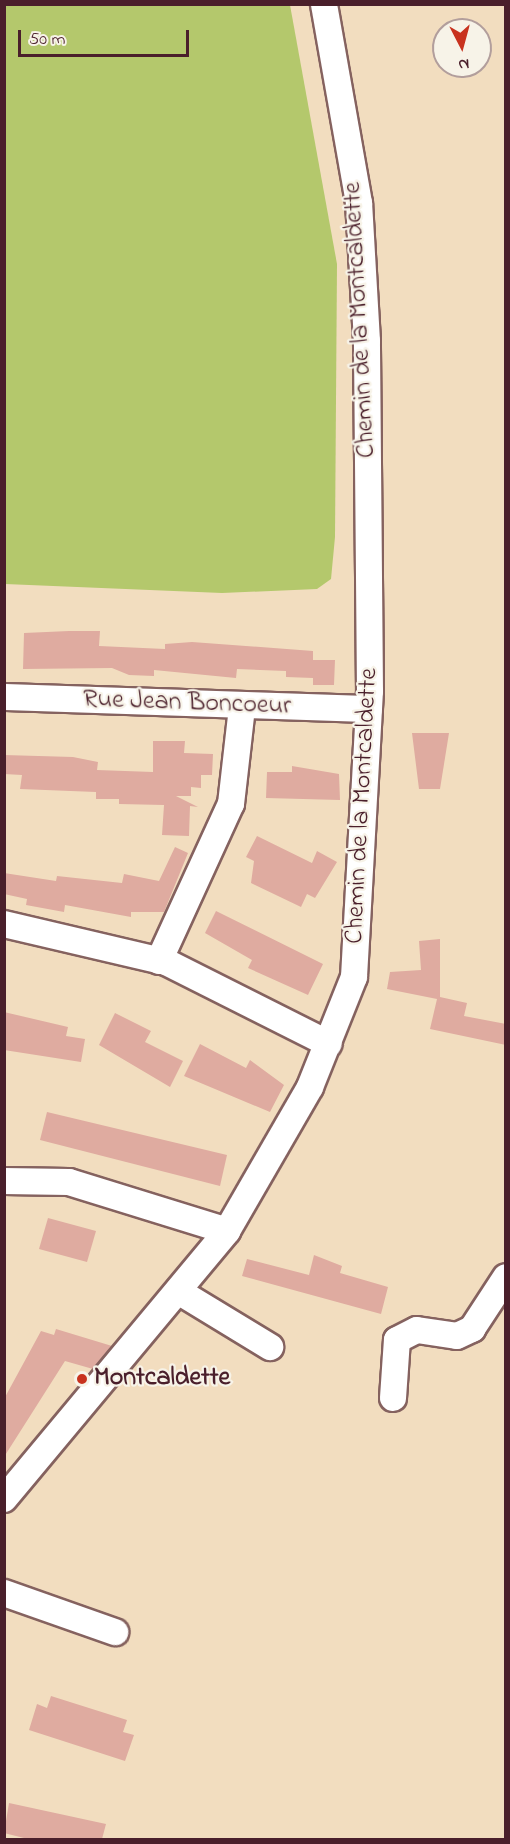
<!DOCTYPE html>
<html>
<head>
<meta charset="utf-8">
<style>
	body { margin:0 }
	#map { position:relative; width:510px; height:1844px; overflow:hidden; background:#f2ddbf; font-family:"Indie Flower",sans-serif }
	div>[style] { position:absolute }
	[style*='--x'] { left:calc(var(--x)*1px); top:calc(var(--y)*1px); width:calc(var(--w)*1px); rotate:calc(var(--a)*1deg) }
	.green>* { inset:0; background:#b4c86c }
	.building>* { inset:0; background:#dfaba0 }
	.roads { filter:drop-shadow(2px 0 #85625f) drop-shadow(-2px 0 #85625f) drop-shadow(0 2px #85625f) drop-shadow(0 -2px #85625f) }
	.minor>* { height:26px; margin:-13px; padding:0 13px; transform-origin:13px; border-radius:13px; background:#fff }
	.dots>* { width:16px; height:16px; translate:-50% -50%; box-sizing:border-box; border:3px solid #f7f3e8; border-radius:50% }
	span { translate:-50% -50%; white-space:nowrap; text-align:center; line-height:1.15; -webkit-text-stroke:4.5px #f7f3e8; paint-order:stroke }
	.street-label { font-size:26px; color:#4a1f2b }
	.poi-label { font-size:26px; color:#4a1f2b; font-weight:700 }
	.left { translate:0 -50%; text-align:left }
	.frame { position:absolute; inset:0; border:6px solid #4a1f2b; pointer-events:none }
	.north { position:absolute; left:432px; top:18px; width:60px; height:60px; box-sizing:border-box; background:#f7f3e8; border:2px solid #b29e9c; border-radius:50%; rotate:174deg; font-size:16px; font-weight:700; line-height:24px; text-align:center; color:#4a1f2b }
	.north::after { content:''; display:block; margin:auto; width:21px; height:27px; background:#c8321e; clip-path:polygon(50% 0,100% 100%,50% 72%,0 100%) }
	.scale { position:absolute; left:18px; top:30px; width:171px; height:27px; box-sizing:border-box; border:3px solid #4a1f2b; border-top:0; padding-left:8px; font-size:18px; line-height:21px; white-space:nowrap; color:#4a1f2b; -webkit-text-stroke:4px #f7f3e8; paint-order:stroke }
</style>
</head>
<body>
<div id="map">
	<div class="green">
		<i style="clip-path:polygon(5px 4px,290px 5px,337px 264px,335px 537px,331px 579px,317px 589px,222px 593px,5px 584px)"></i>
	</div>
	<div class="building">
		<i style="clip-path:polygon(69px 631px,100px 631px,99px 646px,165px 649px,165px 644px,192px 642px,313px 651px,313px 660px,335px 660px,334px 685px,313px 685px,313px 678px,286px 677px,286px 671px,237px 669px,236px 678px,154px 670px,154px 676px,129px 675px,112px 668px,23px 669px,24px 633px)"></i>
		<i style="clip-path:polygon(412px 733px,449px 733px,440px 789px,419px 789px)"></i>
		<i style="clip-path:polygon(153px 741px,185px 741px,184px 753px,213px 754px,212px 775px,201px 775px,201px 788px,191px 787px,191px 796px,176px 796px,198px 807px,190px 806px,189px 836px,162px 835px,164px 805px,119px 804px,119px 799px,96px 799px,96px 792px,20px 789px,22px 775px,4px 774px,4px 755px,73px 757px,98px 762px,97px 770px,153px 772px)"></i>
		<i style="clip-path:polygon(292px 766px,339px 774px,340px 800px,266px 798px,267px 772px,292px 772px)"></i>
		<i style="clip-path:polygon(257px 836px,312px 863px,317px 851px,337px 862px,315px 898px,307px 894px,301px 907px,251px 883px,254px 861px,246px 857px)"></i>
		<i style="clip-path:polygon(175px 847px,188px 853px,164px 912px,131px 912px,131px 917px,65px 905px,64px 912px,26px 905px,27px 899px,4px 894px,4px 873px,56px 881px,57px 876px,122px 883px,124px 874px,159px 881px)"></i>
		<i style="clip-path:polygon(216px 911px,323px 964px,308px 995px,248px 968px,252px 960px,205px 933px)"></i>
		<i style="clip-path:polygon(440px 939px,440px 997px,467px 1003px,464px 1016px,506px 1024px,506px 1045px,430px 1029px,437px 999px,387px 989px,390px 972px,421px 970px,419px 941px)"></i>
		<i style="clip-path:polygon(4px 1012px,68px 1027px,66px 1036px,85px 1039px,81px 1062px,4px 1050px)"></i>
		<i style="clip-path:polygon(115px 1013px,151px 1031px,145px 1042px,183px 1061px,170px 1087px,99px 1045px)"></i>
		<i style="clip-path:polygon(200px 1044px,246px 1068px,250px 1060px,284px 1085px,270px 1112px,184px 1076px)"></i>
		<i style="clip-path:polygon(47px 1112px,227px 1155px,220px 1186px,40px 1140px)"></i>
		<i style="clip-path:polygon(48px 1218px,96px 1231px,87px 1262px,39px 1249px)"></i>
		<i style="clip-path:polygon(314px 1255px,342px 1266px,340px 1273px,388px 1287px,381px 1314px,242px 1276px,247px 1259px,309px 1275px)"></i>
		<i style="clip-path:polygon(56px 1329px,112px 1346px,93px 1369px,65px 1361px,4px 1457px,4px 1399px,41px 1331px,54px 1335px)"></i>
		<i style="clip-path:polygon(51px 1696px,127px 1720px,123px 1732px,134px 1735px,125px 1761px,29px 1730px,37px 1704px,47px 1708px)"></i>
		<i style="clip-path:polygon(9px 1803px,106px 1824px,102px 1839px,28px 1839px,4px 1833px)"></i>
	</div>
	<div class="roads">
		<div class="minor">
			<i style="--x:4;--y:697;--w:365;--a:1.9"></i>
			<i style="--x:4;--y:924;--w:166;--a:13.2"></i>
			<i style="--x:166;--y:962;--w:182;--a:26.7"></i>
			<i style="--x:159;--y:961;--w:173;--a:-65.4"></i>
			<i style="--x:231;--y:804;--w:98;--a:-83.5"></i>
			<i style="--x:4;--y:1181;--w:65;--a:0.9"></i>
			<i style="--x:69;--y:1182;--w:165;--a:17.2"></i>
			<i style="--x:178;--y:1291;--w:108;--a:31.3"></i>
			<i style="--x:393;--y:1398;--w:58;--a:-86.1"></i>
			<i style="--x:397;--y:1340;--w:22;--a:-27"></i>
			<i style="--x:417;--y:1330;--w:40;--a:8.5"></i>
			<i style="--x:457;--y:1336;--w:17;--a:-25"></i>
			<i style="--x:472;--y:1329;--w:62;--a:-56.8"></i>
			<i style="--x:4;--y:1499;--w:349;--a:-50.2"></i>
			<i style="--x:227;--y:1231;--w:166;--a:-60"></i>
			<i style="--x:310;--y:1087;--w:118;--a:-68.2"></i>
			<i style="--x:354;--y:977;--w:286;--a:-86.8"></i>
			<i style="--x:370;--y:691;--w:350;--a:-90.5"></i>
			<i style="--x:367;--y:341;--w:138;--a:-93.3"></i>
			<i style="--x:359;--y:203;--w:202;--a:-100"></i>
			<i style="--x:4;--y:1593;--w:118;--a:19.4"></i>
		</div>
	</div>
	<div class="dots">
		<i style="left:82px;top:1379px;background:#c8321e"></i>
	</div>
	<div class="street-label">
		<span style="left:361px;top:320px;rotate:-93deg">Chemin de la Montcaldette</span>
		<span style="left:187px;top:704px;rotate:2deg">Rue Jean Boncoeur</span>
		<span style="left:363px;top:806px;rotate:-87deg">Chemin de la Montcaldette</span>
	</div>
	<div class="poi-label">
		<span class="left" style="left:94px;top:1379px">Montcaldette</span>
	</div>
	<div class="frame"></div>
	<div class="north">N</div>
	<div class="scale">50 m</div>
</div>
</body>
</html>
